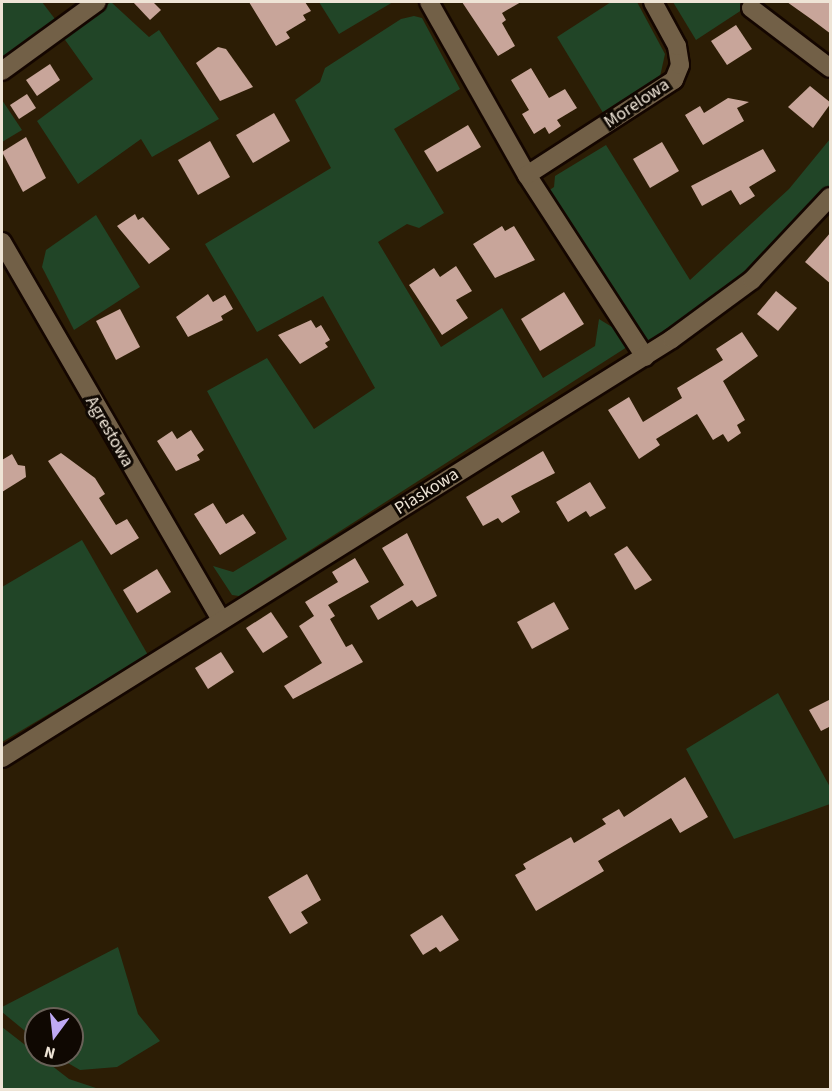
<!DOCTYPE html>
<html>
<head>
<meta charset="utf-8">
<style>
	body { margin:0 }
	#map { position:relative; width:832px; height:1091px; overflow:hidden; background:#2c1d05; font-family:"Source Sans 3",sans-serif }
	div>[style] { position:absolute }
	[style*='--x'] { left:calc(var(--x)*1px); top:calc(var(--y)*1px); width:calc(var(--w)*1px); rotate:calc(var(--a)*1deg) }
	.green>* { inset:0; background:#214527 }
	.building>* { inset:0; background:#c8a59a }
	.roads { filter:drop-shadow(2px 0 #140600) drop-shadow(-2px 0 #140600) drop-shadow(0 2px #140600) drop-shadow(0 -2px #140600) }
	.minor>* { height:18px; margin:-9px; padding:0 9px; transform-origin:9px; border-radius:9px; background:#726047 }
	span { translate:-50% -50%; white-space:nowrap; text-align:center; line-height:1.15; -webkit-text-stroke:6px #0f0802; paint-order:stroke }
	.street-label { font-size:18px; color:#eee4d6 }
	.frame { position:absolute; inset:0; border:3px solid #eee4d6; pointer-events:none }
	.north { position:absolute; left:24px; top:1007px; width:60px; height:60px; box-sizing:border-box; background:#0f0802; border:2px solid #686057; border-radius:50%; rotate:195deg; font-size:16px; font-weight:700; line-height:24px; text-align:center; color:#eee4d6 }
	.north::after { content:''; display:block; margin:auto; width:21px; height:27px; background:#bfa9f4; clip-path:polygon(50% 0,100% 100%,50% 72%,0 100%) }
</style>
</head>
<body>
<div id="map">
	<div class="green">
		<i style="clip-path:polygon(2px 2px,42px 2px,58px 23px,2px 60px)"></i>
		<i style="clip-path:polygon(111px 2px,149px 37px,159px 30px,219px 119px,152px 157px,141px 139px,78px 184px,37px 121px,93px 79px,63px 37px)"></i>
		<i style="clip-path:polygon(319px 2px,393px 2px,339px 34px)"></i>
		<i style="clip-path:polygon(611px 2px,637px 2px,665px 54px,659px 81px,605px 116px,557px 37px)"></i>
		<i style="clip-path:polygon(673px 2px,754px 2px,696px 40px)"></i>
		<i style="clip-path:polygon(414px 16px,422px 18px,460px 89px,394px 129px,444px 213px,419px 228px,407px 224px,378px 242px,441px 347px,502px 308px,543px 378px,595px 346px,599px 319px,612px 327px,617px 324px,627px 347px,239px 596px,232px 595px,213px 566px,233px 572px,287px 539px,207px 391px,267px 358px,314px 429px,375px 388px,323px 296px,257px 332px,205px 244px,331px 168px,295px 100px,320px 82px,325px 68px,401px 19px)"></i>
		<i style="clip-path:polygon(2px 100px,22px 130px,2px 142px)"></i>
		<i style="clip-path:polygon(830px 139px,830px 186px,729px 291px,655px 342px,645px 344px,548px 191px,554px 187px,555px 176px,606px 145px,690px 280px,789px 189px)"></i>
		<i style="clip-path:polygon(96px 215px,140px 287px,74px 330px,42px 267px,46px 250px)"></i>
		<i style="clip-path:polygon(82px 540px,148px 655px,2px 742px,2px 587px)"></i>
		<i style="clip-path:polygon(778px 693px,830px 787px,830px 804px,734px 839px,686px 749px)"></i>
		<i style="clip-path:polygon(118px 947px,138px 1014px,160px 1041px,117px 1067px,80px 1070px,54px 1055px,72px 1055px,72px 1019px,36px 1019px,36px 1040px,2px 1012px,2px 1007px)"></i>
		<i style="clip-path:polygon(2px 1027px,69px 1079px,99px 1089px,2px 1089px)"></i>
	</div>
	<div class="building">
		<i style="clip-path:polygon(133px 2px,153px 2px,161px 10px,150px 20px)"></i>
		<i style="clip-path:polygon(249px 2px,305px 2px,311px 11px,303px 15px,306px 20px,286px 32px,290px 38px,276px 46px)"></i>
		<i style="clip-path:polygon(462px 2px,521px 2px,502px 13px,506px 20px,502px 23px,515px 46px,498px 56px)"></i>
		<i style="clip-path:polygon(787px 2px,831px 2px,831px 34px,811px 19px)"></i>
		<i style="clip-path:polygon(736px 25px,752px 49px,727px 65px,711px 41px)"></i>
		<i style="clip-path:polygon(218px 47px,226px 49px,253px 87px,220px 101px,196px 63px)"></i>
		<i style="clip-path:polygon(50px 64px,60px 80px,37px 96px,26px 80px)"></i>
		<i style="clip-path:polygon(531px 68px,549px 98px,565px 89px,577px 108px,557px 120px,561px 126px,549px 134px,545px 127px,534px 134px,522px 114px,529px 110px,511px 80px)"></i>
		<i style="clip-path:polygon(810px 86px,831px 103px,813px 128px,788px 107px)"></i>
		<i style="clip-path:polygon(27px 94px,36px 108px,19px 119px,10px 105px)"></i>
		<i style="clip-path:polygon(728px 98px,749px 102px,737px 108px,744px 121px,703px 145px,685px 115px,700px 106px,704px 113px)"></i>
		<i style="clip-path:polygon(274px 113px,290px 141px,253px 163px,236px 135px)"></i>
		<i style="clip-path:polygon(468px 125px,481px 147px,437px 172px,424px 151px)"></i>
		<i style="clip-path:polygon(26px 137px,46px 178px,23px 192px,2px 152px)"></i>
		<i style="clip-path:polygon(210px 141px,230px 177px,198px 195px,178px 160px)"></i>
		<i style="clip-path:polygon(662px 142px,679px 171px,650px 188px,633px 159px)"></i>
		<i style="clip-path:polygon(763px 149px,776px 171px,749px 187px,755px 196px,740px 205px,731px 190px,702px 206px,691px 186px)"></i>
		<i style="clip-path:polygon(135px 214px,138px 220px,143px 217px,170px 249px,149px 264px,117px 226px)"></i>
		<i style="clip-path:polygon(502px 226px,505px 231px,514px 226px,535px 260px,495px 278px,473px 244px)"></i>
		<i style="clip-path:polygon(831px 232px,831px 284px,805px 262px)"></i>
		<i style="clip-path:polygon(456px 266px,472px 291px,456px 300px,468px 318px,442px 335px,409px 285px,434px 268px,440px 277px)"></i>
		<i style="clip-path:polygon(776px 291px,797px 308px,778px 331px,757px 314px)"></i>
		<i style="clip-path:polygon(564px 292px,584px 324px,540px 351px,521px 319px)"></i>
		<i style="clip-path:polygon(208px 294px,213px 302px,225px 295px,233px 309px,221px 316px,223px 320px,188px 337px,176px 317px)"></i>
		<i style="clip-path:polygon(120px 309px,140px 347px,116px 360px,96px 321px)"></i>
		<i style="clip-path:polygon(311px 320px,316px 328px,321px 325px,330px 340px,325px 343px,328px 347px,300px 364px,278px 335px)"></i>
		<i style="clip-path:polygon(742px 332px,758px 356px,723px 381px,745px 420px,737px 425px,741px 433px,728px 442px,723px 434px,713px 440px,697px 414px,656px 439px,660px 445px,639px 459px,608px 410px,629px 397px,643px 422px,682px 398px,677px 388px,723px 360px,716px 349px)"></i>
		<i style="clip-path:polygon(191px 430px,204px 450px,197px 455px,200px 460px,176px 471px,157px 441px,172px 431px,177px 439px)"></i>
		<i style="clip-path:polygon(543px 451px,555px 473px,511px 496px,520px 512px,502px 523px,498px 518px,483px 526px,466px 497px)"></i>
		<i style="clip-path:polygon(61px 453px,95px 478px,105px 494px,99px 498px,116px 525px,127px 519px,139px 538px,111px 555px,48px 461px)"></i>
		<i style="clip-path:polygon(12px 454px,18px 465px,25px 466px,26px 477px,2px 492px,2px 460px)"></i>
		<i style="clip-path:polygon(590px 482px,606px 508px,590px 517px,586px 511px,568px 522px,556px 502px)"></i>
		<i style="clip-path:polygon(213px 503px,226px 524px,243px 514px,256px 533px,220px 555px,194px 514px)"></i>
		<i style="clip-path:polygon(407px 533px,437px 596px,417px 607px,412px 600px,378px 620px,370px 606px,404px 585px,382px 548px)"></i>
		<i style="clip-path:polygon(627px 546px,652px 580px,635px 590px,614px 554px)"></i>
		<i style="clip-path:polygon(355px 558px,369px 582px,328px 605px,335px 616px,330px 619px,346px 647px,352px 644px,363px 662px,293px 699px,284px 686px,322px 663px,299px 626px,314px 616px,305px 602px,338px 582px,332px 572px)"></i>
		<i style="clip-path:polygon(157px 569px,171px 592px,137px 613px,123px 590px)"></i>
		<i style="clip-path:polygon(554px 602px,569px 629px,532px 649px,517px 622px)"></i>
		<i style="clip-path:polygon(271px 612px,288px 637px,263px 653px,246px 628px)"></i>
		<i style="clip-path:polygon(221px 652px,234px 672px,208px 689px,195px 668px)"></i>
		<i style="clip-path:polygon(831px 699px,831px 726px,821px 731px,809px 710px)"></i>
		<i style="clip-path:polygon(685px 777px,708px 817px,680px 833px,671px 818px,598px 861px,604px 871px,536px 911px,515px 875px,526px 869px,523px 864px,571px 837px,574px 843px,606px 824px,602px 819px,619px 809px,624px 817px)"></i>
		<i style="clip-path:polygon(307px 874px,321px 900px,301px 912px,308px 923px,290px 934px,268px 897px)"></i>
		<i style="clip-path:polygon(442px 915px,459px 940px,440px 952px,436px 947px,423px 955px,410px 935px)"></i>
	</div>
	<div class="roads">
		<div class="minor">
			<i style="--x:429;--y:2;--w:199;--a:60.5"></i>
			<i style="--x:527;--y:175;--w:217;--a:57"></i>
			<i style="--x:751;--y:8;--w:99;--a:37.2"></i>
			<i style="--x:2;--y:71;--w:117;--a:-36"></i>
			<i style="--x:527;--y:175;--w:175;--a:-32.9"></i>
			<i style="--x:674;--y:80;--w:16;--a:-68"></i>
			<i style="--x:680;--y:65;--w:19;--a:-99"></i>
			<i style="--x:677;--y:46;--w:50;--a:-118.6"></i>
			<i style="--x:2;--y:242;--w:437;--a:59.9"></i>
			<i style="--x:2;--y:758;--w:790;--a:-32.02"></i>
			<i style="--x:672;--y:339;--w:99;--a:-36.4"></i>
			<i style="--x:752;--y:280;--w:114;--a:-46.8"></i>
		</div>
	</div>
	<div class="street-label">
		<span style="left:637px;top:104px;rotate:-34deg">Morelowa</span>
		<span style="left:109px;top:432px;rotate:60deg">Agrestowa</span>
		<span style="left:427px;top:492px;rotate:-32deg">Piaskowa</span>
	</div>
	<div class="frame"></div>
	<div class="north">N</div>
</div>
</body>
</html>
